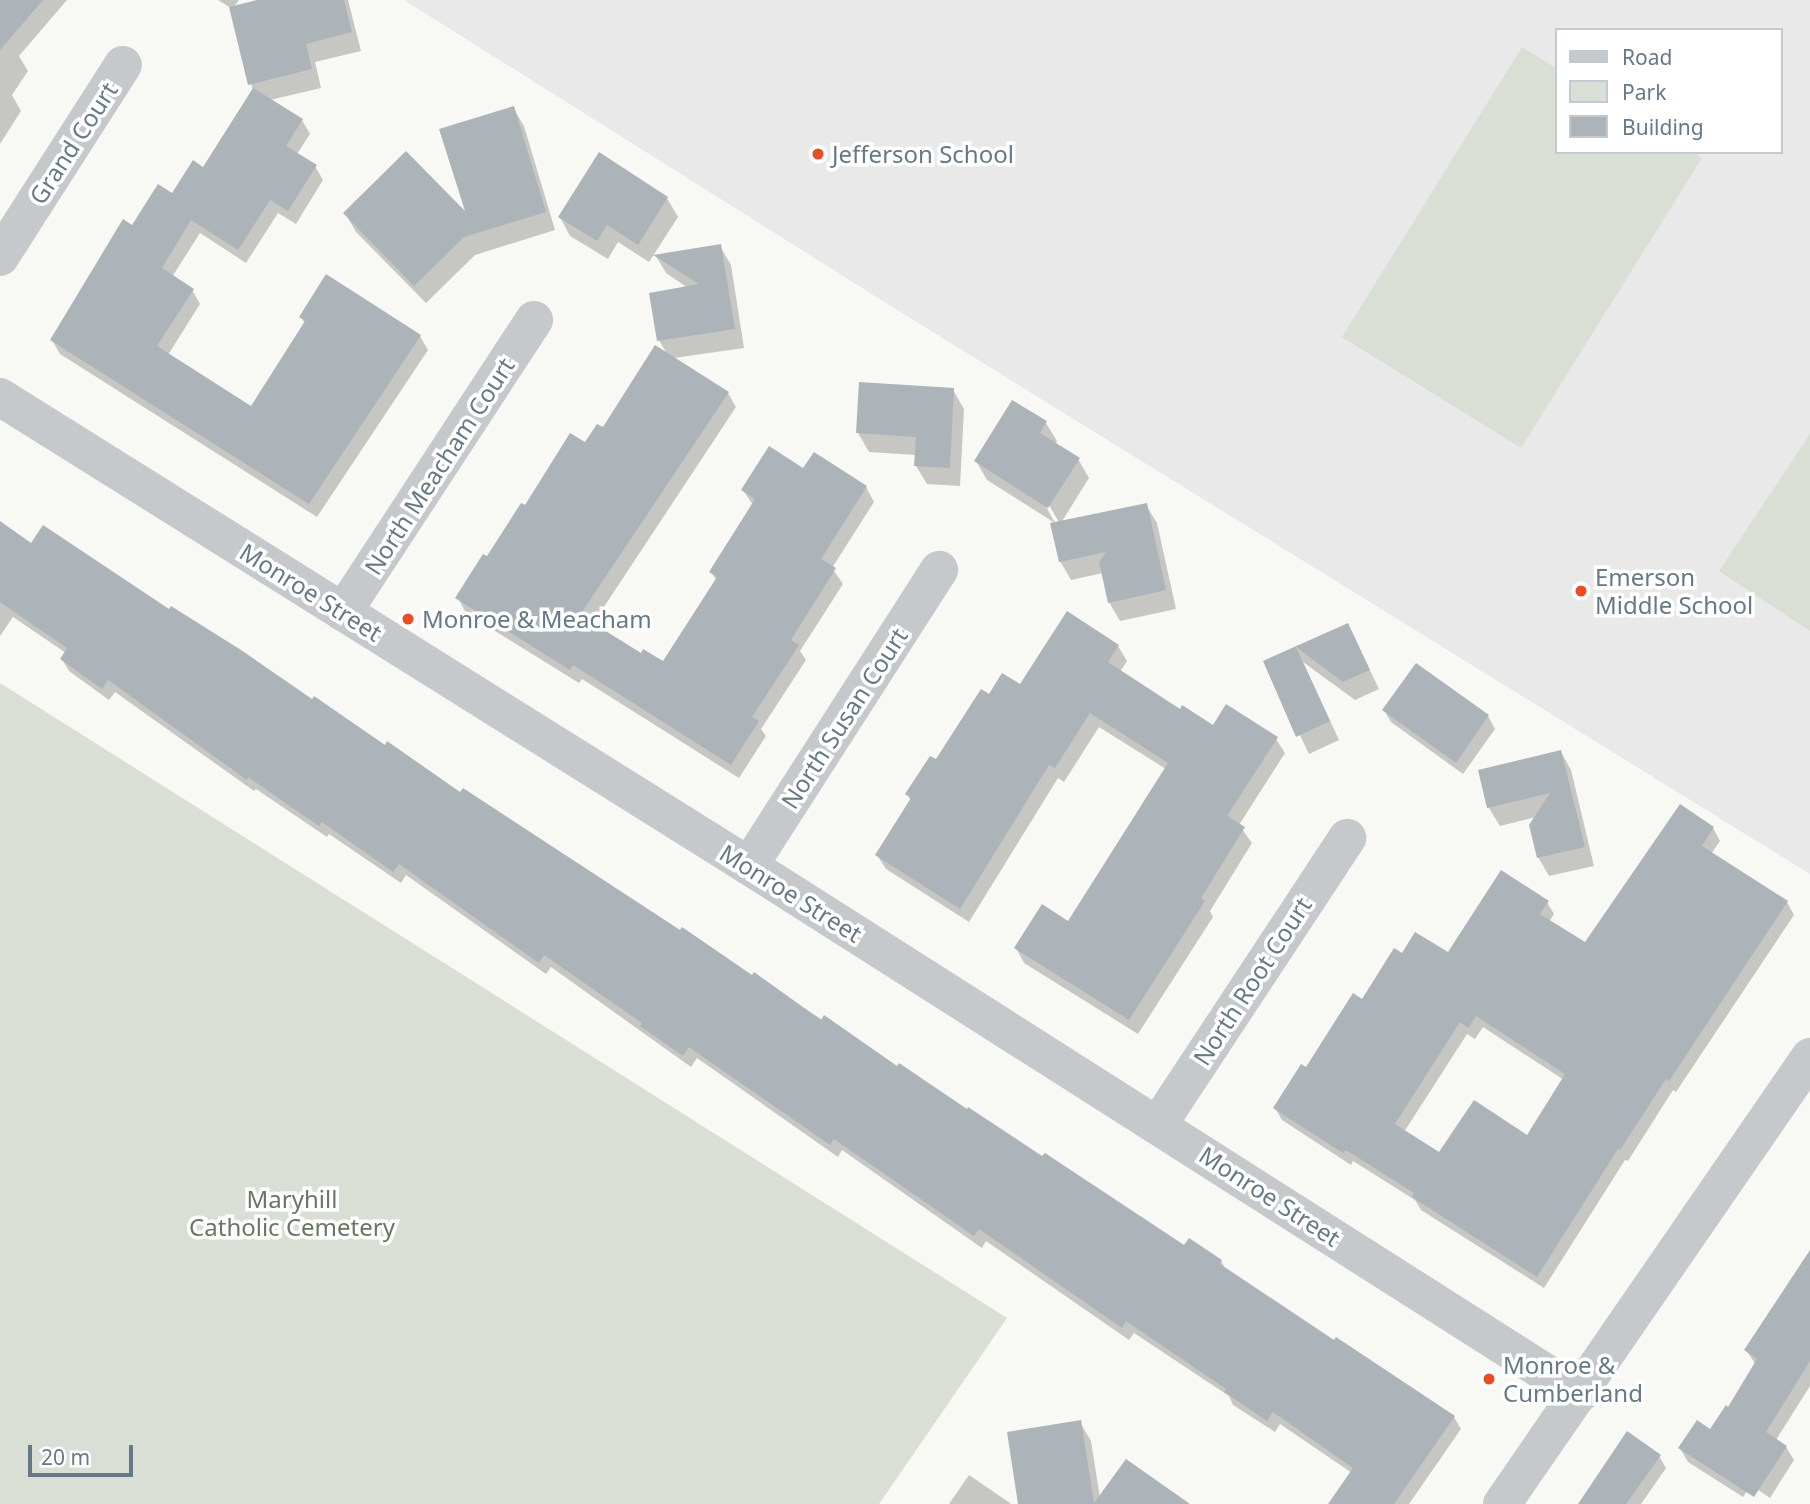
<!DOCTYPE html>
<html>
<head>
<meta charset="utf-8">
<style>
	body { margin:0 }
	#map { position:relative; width:1810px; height:1504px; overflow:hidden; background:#f8f8f4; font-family:"Noto Sans",sans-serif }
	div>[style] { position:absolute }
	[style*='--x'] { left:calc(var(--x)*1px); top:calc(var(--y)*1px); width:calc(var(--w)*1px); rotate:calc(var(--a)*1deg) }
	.built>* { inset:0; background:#e8e9e8 }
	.green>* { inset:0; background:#d9dfd5 }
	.shadow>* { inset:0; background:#0003 }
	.building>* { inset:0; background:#acb4ba }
	.minor>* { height:38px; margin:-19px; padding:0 19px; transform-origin:19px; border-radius:19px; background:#c5c9cc }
	.dots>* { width:19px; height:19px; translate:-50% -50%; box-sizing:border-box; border:4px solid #fff; border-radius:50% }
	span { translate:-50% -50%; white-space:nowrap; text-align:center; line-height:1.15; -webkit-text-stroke:7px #fff; paint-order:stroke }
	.street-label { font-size:24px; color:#667986 }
	.poi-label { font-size:24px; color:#667986 }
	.left { translate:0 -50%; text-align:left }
	.park-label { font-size:24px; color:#667861 }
	.legend { position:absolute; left:1555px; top:28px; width:228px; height:126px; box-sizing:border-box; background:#fff; border:2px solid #c2c9cf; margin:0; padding:9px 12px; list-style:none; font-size:21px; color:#667986 }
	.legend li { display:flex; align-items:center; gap:14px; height:35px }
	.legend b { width:35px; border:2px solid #c2c9cf }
	.scale { position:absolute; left:28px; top:1445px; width:105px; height:32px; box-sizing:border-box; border:4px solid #667986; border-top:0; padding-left:9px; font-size:21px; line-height:24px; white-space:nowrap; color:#667986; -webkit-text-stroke:5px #fff; paint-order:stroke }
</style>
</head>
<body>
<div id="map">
	<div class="built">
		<i style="clip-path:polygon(evenodd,404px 0,1810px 0,1810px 874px,894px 308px,404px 0,1556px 30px,1780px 30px,1780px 152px,1556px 152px,1556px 30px)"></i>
	</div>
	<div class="green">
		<i style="clip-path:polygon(1522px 47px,1556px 68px,1556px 152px,1693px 152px,1702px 158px,1521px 448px,1342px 337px)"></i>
		<i style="clip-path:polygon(1810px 434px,1810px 631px,1719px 571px)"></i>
		<i style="clip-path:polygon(0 683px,1007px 1318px,879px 1504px,0 1504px)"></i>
	</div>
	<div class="shadow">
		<i style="clip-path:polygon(0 0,67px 0,19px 56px,28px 71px,12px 95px,21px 111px,0 144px)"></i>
		<i style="clip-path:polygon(218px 0,239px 0,234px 7px,265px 0,348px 0,361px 51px,315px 62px,321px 88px,270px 100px,302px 120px,310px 134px,297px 154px,315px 166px,323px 180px,296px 224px,278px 213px,246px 263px,200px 233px,172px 277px,192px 290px,200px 304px,168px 355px,251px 409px,305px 324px,301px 317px,420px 336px,428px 350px,317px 517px,60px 354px,52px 340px,133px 227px,204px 170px,253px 91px,231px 8px)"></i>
		<i style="clip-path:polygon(513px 108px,524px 126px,555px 230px,475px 255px,426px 303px,356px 232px,345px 213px,469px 218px)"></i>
		<i style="clip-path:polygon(667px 198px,678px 217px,649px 262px,618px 242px,608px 259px,570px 236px,560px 217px)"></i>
		<i style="clip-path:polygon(720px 246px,731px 265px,744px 348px,674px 358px,728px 393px,736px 407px,592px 625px,641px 656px,664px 664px,717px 581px,711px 572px,753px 505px,743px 490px,804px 470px,866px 487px,874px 502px,832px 568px,843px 584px,800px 651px,806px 660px,761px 729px,766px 736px,739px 778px,582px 679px,579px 683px,466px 613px,458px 598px,525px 507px,603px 430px,667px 354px,659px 340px,688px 288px,666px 273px,656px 256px)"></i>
		<i style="clip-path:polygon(953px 390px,964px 409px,960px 486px,927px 484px,916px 466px,916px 455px,869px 452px,858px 433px)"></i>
		<i style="clip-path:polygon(1013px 402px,1046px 423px,1057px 441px,1055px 445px,1078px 459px,1089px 478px,1061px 523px,1146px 505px,1157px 523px,1176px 609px,1120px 621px,1109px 602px,1103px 573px,1071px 580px,1060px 561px,1060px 524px,1046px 500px,1043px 501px,1055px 523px,987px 480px,976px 461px)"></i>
		<i style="clip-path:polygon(0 523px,31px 545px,170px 611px,1185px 1247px,1221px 1261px,1226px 1270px,1334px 1343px,1454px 1417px,1461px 1429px,1409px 1504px,1330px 1504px,1352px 1473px,1280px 1424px,1275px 1432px,1233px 1405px,1229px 1396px,1134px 1333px,1129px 1340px,986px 1241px,982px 1248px,842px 1150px,838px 1157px,697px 1058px,691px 1067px,551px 967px,546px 974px,406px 875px,401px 883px,329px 834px,327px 837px,256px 789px,254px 791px,115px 692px,109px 700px,69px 671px,62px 659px,66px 653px,13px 617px,0 636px)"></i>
		<i style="clip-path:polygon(1348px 625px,1379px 689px,1355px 700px,1303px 662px,1339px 740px,1309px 754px,1265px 662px)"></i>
		<i style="clip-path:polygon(1118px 646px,1127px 661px,1120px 672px,1180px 711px,1213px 727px,1276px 739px,1285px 753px,1239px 825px,1252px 843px,1210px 911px,1213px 917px,1138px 1034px,1024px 963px,1016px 948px,1069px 923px,1166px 769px,1099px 727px,1064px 782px,1058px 778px,969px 922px,886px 869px,877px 855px,911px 801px,907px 794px,989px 696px)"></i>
		<i style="clip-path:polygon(1417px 665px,1488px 716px,1495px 729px,1463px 774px,1391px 722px,1384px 710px)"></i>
		<i style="clip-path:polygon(1561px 752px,1571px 770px,1594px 866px,1549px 876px,1538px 857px,1536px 817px,1500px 826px,1489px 808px,1480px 771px)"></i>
		<i style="clip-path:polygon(evenodd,1713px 828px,1720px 841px,1711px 854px,1787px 902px,1794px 915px,1676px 1092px,1673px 1090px,1628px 1161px,1625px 1160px,1544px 1288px,1421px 1210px,1415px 1200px,1353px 1161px,1351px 1165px,1282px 1120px,1275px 1108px,1402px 956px,1448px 955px,1547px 902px,1554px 914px,1549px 922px,1586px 945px,1713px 828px,1483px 1027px,1564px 1080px,1527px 1137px,1440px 1155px,1404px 1132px,1467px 1034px,1475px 1039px,1483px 1027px)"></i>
		<i style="clip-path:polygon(1810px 1280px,1810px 1386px,1776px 1440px,1786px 1447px,1794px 1460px,1770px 1498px,1751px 1485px,1743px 1497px,1688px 1462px,1680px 1448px,1711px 1431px,1728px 1409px,1756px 1365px,1746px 1350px)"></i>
		<i style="clip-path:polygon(1080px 1422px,1091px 1441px,1100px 1498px,1187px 1504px,1020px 1504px)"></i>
		<i style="clip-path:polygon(1659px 1456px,1666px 1468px,1641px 1504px,1579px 1504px)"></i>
		<i style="clip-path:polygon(969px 1475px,1010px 1503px,1010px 1504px,949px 1504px)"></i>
	</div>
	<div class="building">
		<i style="clip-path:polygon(0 0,43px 0,0 50px)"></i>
		<i style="clip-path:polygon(257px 0,344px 0,352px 32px,306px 44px,312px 69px,248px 85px,229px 7px)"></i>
		<i style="clip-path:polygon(253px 88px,303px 119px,286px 146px,317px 165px,288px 211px,270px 200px,238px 250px,191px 220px,162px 268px,194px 289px,157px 346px,251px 406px,305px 321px,299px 317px,326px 274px,421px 335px,309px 504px,50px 340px,123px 219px,132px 225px,158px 184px,172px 193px,193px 160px,203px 167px)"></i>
		<i style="clip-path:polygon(514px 106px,546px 212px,464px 237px,414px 286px,343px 213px,406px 151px,465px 211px,439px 129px)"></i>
		<i style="clip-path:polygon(599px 152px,668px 197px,638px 245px,607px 225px,597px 241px,558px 217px)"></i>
		<i style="clip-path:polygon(721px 244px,735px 329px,657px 341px,649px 293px,699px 284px,653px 255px)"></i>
		<i style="clip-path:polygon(655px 345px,729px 392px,580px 615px,641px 653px,643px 649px,663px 661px,717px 577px,709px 572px,755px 499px,741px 490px,769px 446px,803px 468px,814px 452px,867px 486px,821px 559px,836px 568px,791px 640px,799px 645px,752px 717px,759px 721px,731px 765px,573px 665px,570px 670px,455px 598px,483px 554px,487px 556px,521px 503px,525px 505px,570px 433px,585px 442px,597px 424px,603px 427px)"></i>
		<i style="clip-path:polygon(859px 382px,954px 388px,950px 468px,914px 466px,916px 437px,856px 433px)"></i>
		<i style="clip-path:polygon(1012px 400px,1047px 421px,1040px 433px,1080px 458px,1048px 508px,974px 461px)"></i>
		<i style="clip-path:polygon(1147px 503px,1166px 590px,1108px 603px,1099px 562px,1106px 552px,1059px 562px,1050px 523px)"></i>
		<i style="clip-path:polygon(0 521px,31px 543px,43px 525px,169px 609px,171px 606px,241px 650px,312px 699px,314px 696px,385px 745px,387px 741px,460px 792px,463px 788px,680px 930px,682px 927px,752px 975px,754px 972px,821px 1020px,824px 1015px,897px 1066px,899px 1063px,967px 1109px,968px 1107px,1042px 1156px,1045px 1153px,1184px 1245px,1189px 1238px,1222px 1260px,1220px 1264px,1334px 1340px,1336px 1337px,1455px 1416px,1394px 1504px,1328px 1504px,1353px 1468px,1273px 1412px,1267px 1421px,1224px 1392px,1226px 1389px,1126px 1321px,1122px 1328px,979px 1229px,974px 1236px,834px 1139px,830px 1145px,689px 1047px,683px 1056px,640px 1026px,642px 1023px,544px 955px,539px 963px,399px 864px,393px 872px,322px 822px,319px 826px,248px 777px,247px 780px,108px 680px,102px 689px,60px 659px,67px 648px,0 602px)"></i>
		<i style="clip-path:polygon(1067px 611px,1119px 645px,1108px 662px,1180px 709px,1182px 705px,1213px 725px,1226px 704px,1278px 737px,1227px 816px,1245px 827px,1201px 898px,1205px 901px,1129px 1020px,1014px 948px,1042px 904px,1068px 921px,1168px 763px,1090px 713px,1055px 768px,1049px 765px,960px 909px,875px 855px,911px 798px,905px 794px,930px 756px,936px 759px,981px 689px,989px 694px,1002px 673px,1020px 684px)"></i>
		<i style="clip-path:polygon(1348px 623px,1370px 670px,1343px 682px,1296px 647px,1330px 721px,1296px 737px,1263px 661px)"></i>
		<i style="clip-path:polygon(1416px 663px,1489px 715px,1456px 763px,1382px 710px)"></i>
		<i style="clip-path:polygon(1561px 750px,1585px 847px,1537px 858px,1529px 825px,1550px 793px,1487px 808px,1478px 770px)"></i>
		<i style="clip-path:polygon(evenodd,1680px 804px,1714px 827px,1702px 846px,1788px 901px,1669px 1081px,1666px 1079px,1620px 1150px,1618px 1149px,1537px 1277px,1412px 1197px,1414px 1193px,1346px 1150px,1343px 1153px,1273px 1108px,1301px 1064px,1306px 1067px,1353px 993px,1362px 999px,1394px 948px,1402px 953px,1415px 932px,1448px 952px,1501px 870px,1549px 901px,1540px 914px,1585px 942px,1680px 804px,1476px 1016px,1565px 1074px,1527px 1135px,1474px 1100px,1439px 1152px,1395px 1124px,1460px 1022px,1468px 1028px,1476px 1016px)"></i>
		<i style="clip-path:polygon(1810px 1250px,1810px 1361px,1766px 1432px,1787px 1446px,1754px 1497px,1678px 1448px,1697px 1420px,1710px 1429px,1726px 1405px,1728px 1407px,1757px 1359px,1744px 1350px)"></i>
		<i style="clip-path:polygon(1081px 1420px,1094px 1503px,1126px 1459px,1190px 1504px,1018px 1504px,1007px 1432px)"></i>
		<i style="clip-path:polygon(1627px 1431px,1661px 1455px,1626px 1504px,1578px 1504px)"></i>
	</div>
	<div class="minor">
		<i style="--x:0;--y:257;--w:228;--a:-57.4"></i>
		<i style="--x:0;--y:397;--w:884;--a:32.05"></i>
		<i style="--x:749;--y:866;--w:984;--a:32.46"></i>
		<i style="--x:343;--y:612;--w:349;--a:-56.8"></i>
		<i style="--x:749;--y:866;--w:352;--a:-57.3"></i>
		<i style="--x:1158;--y:1125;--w:344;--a:-56.6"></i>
		<i style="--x:1502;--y:1504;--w:543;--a:-55.43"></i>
	</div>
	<div class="dots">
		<i style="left:818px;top:154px;background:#e84d24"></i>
		<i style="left:1581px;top:591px;background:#e84d24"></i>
		<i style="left:408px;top:619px;background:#e84d24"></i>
		<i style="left:1489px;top:1379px;background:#e84d24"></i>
	</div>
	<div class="street-label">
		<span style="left:73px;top:143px;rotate:-57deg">Grand Court</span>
		<span style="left:439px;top:466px;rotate:-57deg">North Meacham Court</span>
		<span style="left:311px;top:592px;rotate:32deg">Monroe Street</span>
		<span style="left:844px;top:718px;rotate:-57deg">North Susan Court</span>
		<span style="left:791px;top:893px;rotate:32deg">Monroe Street</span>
		<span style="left:1252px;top:981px;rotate:-57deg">North Root Court</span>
		<span style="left:1270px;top:1196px;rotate:33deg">Monroe Street</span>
	</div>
	<div class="poi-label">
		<span class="left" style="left:832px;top:154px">Jefferson School</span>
		<span class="left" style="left:1595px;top:591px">Emerson<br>Middle School</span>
		<span class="left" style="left:422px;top:619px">Monroe &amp; Meacham</span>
		<span class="left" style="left:1503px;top:1379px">Monroe &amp;<br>Cumberland</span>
	</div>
	<div class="park-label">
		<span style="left:292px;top:1213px">Maryhill<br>Catholic Cemetery</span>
	</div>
	<ul class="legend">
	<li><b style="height:9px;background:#c5c9cc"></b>Road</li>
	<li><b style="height:19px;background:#d9dfd5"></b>Park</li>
	<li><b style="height:19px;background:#acb4ba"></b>Building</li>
	</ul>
	<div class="scale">20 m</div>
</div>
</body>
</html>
